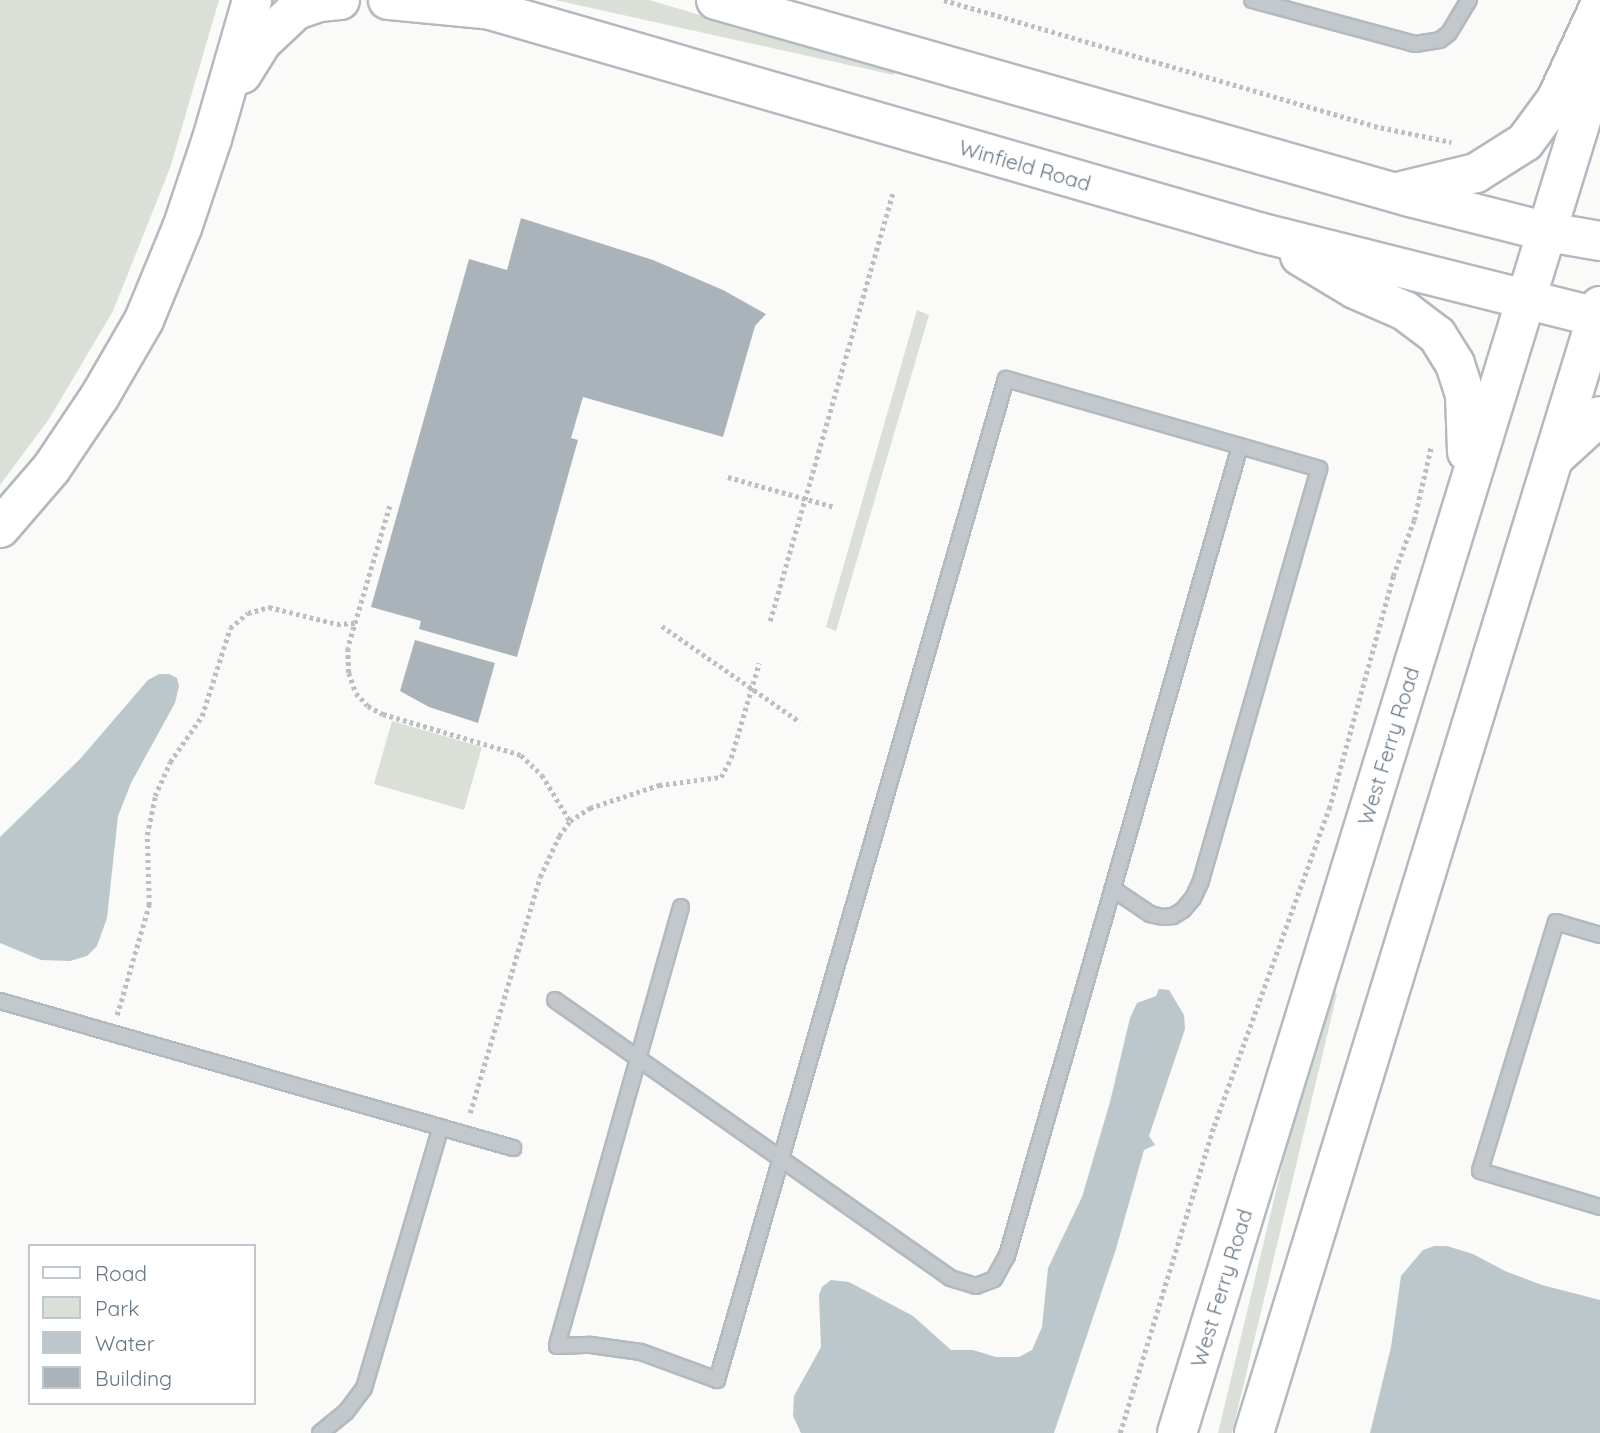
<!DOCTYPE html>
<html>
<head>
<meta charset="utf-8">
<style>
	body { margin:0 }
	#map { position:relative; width:1600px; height:1433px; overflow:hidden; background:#fafaf8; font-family:Quicksand,sans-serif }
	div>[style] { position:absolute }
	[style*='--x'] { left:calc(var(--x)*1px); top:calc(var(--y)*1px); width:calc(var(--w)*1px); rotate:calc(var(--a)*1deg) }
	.green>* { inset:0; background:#dadfd7 }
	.water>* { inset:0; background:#bbc7cb }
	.building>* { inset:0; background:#aab3b9 }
	.path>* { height:4.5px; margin-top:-2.25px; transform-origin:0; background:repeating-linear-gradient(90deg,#bbbfc2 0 3.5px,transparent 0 7px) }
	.roads { filter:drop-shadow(2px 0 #b3babf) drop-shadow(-2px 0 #b3babf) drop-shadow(0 2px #b3babf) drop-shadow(0 -2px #b3babf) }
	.service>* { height:14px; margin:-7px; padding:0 7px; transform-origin:7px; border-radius:7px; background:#c3c8cc }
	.secondary>* { height:38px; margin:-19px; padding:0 19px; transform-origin:19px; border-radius:19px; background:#fff }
	.motorway>* { height:38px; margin:-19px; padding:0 19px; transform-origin:19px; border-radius:19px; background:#fff }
	span { translate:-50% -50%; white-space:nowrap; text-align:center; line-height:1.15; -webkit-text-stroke:7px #fff; paint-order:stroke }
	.street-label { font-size:21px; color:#657683 }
	.legend { position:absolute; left:28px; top:1244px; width:228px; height:161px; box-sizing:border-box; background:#fff; border:2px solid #c1c8cd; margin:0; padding:9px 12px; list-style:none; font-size:21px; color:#657683 }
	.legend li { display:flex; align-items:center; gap:14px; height:35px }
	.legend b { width:35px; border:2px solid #c1c8cd }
</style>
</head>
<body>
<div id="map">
	<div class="green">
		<i style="clip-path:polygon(0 0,219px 0,170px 168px,113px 311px,49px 419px,0 485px)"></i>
		<i style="clip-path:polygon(555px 0,649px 0,895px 72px,894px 75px)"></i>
		<i style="clip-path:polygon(917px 310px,929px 315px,836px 631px,826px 627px)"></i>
		<i style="clip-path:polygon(392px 721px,482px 747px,464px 810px,374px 784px)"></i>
		<i style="clip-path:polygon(1332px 990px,1337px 994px,1232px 1433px,1218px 1433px,1298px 1099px)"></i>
	</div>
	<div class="water">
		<i style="clip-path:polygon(159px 674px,169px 674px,177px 678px,179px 686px,175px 703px,131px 783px,118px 816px,107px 918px,97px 946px,87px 956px,70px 961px,41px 960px,0 943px,0 837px,80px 759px,148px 680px)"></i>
		<i style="clip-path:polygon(1159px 989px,1169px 990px,1184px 1015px,1185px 1029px,1149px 1136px,1155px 1145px,1144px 1150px,1116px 1249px,1054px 1433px,801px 1433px,793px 1416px,794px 1396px,821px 1347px,819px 1295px,822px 1287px,831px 1280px,849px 1282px,913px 1316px,951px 1350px,973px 1350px,996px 1357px,1019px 1357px,1032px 1350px,1042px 1327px,1048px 1268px,1082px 1197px,1110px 1102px,1130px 1018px,1137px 1003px,1156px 996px)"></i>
		<i style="clip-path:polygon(1434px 1246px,1447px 1246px,1473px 1254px,1505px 1271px,1542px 1285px,1600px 1300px,1600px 1433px,1370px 1433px,1391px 1347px,1401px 1276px,1423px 1250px)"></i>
	</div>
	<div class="building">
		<i style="clip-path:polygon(521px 218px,653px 260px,723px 290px,766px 314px,755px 326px,723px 437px,583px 397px,571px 438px,578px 440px,517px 657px,419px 629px,421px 621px,371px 607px,469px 259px,507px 270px)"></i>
		<i style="clip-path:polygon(415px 640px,495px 663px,478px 723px,429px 707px,400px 691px)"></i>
	</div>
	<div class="path">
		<i style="--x:944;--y:0;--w:448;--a:16.3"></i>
		<i style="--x:1374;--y:126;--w:79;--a:11.7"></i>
		<i style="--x:728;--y:477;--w:111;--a:15.7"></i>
		<i style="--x:390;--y:506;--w:148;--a:106.5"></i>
		<i style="--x:348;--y:648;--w:25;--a:88"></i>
		<i style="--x:349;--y:673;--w:21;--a:71"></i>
		<i style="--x:356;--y:693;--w:18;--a:47"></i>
		<i style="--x:368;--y:706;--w:17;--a:28"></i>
		<i style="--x:383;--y:714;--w:144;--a:16.5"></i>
		<i style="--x:521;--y:755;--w:29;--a:44"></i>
		<i style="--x:542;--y:775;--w:54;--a:58.7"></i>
		<i style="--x:770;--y:621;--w:447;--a:-74"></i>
		<i style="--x:662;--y:626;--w:168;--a:34.8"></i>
		<i style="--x:117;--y:1015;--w:115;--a:-73.8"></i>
		<i style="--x:149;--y:905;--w:70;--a:-91.6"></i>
		<i style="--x:147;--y:835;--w:40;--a:-78"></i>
		<i style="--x:155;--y:796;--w:37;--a:-66"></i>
		<i style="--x:170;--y:762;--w:56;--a:-55.2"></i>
		<i style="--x:202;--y:716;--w:92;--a:-72.3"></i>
		<i style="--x:230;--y:628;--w:23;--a:-40"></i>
		<i style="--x:248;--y:613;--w:22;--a:-16"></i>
		<i style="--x:269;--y:607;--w:70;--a:14"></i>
		<i style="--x:337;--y:624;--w:19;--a:-3"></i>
		<i style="--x:470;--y:1113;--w:246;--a:-73.5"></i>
		<i style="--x:540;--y:877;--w:45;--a:-65.1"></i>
		<i style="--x:559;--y:836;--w:19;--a:-54"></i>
		<i style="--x:570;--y:821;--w:24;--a:-33"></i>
		<i style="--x:590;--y:808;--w:73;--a:-18.4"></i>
		<i style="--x:659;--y:785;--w:63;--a:-7.4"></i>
		<i style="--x:721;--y:777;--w:21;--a:-62"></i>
		<i style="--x:731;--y:758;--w:99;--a:-73.6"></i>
		<i style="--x:1120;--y:1433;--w:321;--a:-73"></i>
		<i style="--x:1214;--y:1126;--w:337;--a:-70.1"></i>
		<i style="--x:1329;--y:809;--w:242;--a:-74.6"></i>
		<i style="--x:1393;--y:576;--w:60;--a:-69.4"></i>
		<i style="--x:1414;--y:520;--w:75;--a:-76.9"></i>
	</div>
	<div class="roads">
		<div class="service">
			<i style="--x:1252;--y:0;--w:169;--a:15.1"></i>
			<i style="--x:1415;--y:44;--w:25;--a:-9"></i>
			<i style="--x:1440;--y:40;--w:11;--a:-38"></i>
			<i style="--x:1449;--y:33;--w:39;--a:-59"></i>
			<i style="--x:681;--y:907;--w:456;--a:105.8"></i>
			<i style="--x:557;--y:1346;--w:34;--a:-2"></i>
			<i style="--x:591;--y:1345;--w:50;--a:8"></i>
			<i style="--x:641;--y:1352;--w:81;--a:20.2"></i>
			<i style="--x:717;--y:1380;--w:1042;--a:-73.9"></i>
			<i style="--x:1006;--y:379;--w:326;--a:16"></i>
			<i style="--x:1319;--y:469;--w:429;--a:106"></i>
			<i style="--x:1201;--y:881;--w:19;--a:115"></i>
			<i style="--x:1193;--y:898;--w:16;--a:130"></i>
			<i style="--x:1183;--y:910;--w:12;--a:149"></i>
			<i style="--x:1173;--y:916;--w:10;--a:174"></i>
			<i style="--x:1163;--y:917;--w:13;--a:-167"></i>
			<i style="--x:1150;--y:914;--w:45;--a:-146"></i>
			<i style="--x:1600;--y:935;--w:46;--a:-163.5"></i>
			<i style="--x:1556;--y:922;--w:260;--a:107"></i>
			<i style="--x:1480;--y:1171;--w:125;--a:16.7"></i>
			<i style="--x:555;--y:1000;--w:483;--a:35.1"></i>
			<i style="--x:950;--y:1278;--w:27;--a:17"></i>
			<i style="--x:976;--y:1286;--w:19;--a:-21"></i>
			<i style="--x:994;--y:1279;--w:26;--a:-61"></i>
			<i style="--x:1007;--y:1256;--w:843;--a:-73.95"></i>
			<i style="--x:0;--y:1001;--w:534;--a:15.99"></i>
			<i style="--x:320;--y:1433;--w:33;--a:-39"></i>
			<i style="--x:346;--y:1412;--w:30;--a:-53"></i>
			<i style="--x:364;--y:1388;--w:272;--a:-73.6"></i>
		</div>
		<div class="secondary">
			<i style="--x:716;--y:0;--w:721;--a:15.85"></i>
			<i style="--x:1410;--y:197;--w:142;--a:14.2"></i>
			<i style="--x:1548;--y:232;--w:53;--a:9.8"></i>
			<i style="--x:459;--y:1;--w:836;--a:16.11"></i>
			<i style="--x:1262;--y:233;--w:349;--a:14.1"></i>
			<i style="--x:1398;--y:192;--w:80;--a:-13.7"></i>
			<i style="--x:1476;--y:173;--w:58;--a:-32.3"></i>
			<i style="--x:1525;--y:142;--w:52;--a:-53.6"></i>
			<i style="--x:1556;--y:100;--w:105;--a:-65.1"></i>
			<i style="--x:1300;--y:256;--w:64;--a:31"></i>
			<i style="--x:1355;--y:289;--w:55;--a:23.7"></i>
			<i style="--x:1405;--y:311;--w:40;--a:37"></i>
			<i style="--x:1437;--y:335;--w:34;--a:58"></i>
			<i style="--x:1455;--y:364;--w:32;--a:72"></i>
			<i style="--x:1465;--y:394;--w:58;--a:88"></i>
			<i style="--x:1554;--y:458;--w:62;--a:-42.4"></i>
			<i style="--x:1177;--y:1433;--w:1438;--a:-72.89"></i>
			<i style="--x:1254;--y:1433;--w:1179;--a:-72.93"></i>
		</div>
		<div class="motorway">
			<i style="--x:388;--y:0;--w:103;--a:5.5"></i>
			<i style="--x:242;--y:74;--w:38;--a:-58"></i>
			<i style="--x:262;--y:42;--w:47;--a:-43.3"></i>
			<i style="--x:296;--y:10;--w:24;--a:-19"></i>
			<i style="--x:319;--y:2;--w:21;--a:-5"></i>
			<i style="--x:0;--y:528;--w:78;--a:-49.2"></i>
			<i style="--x:51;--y:469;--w:88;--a:-56.1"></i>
			<i style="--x:100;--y:396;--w:88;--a:-59.9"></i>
			<i style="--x:144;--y:320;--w:100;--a:-67.6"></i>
			<i style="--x:182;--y:228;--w:94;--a:-71.4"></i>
			<i style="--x:212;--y:139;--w:145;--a:-73.9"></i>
		</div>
	</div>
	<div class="street-label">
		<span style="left:1025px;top:165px;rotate:16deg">Winfield Road</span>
		<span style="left:1388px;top:746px;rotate:-73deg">West Ferry Road</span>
		<span style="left:1221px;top:1288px;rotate:-73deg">West Ferry Road</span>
	</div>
	<ul class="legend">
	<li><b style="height:9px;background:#fff"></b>Road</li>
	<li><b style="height:19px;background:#dadfd7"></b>Park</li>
	<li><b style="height:19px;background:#bbc7cb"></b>Water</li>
	<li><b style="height:19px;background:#aab3b9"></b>Building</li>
	</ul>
</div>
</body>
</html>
